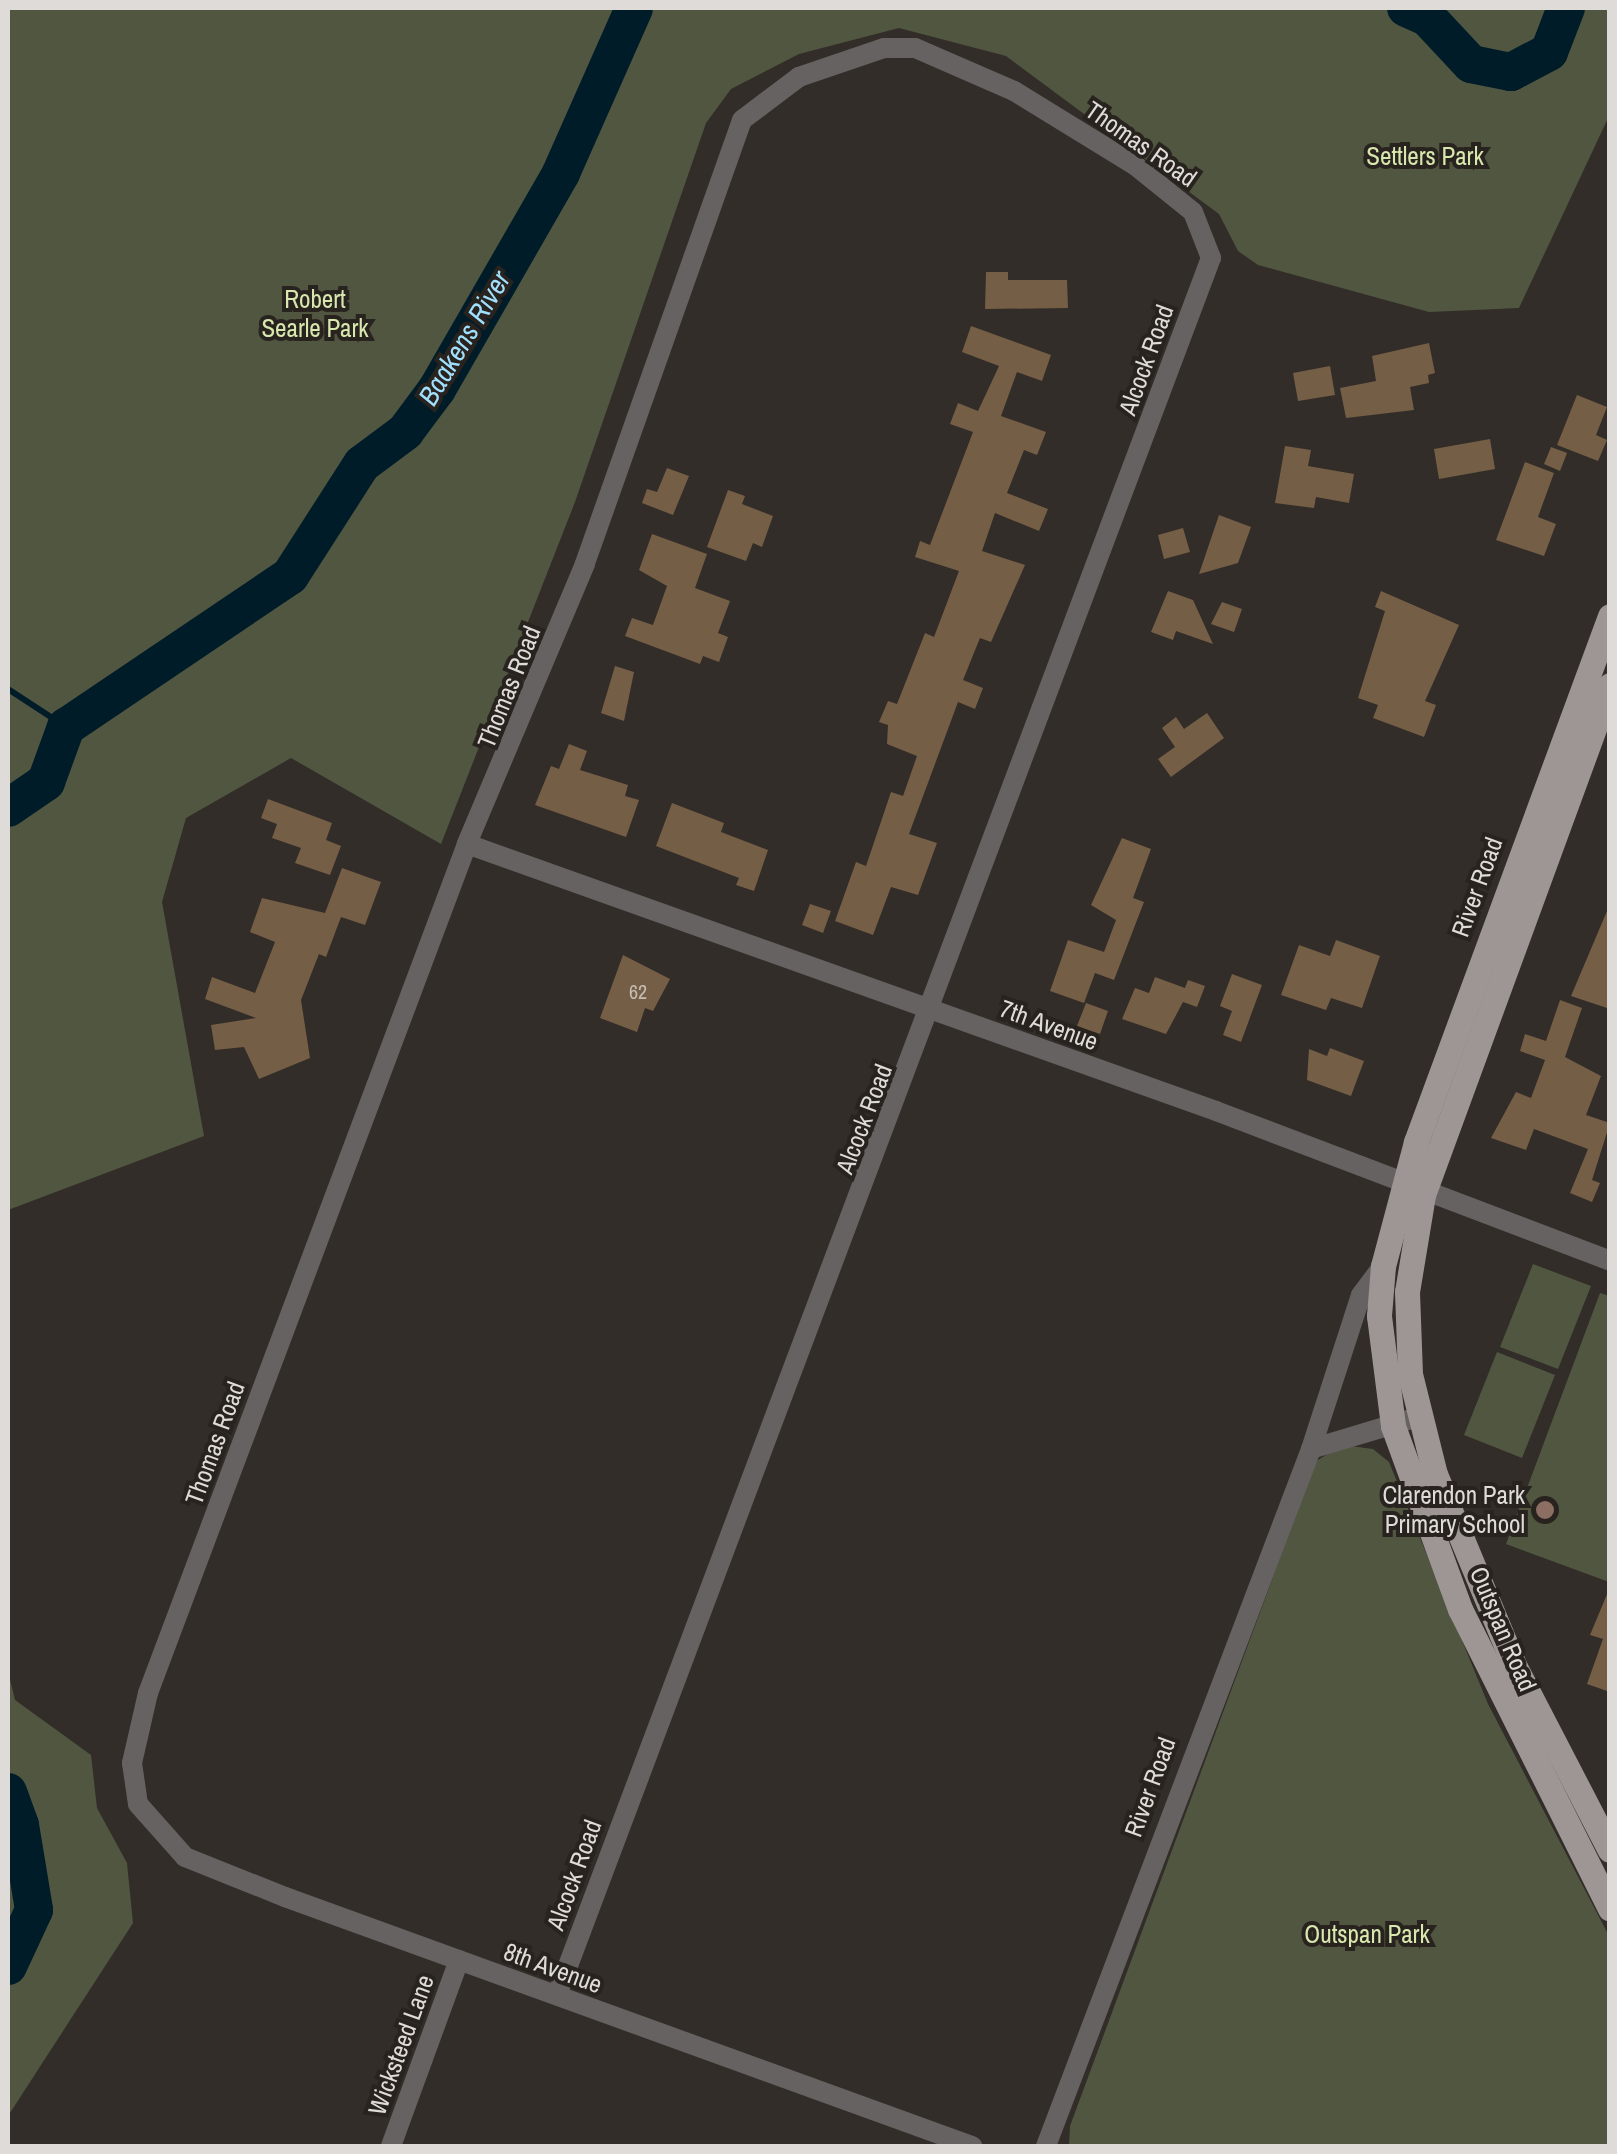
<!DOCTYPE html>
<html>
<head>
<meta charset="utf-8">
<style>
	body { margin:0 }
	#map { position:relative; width:1617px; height:2154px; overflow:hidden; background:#322d28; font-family:"Archivo Narrow",sans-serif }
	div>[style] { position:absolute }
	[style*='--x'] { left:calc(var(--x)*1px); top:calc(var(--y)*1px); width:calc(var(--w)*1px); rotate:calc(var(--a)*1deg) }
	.green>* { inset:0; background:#505640 }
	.stream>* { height:6px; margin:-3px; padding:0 3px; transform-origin:3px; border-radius:3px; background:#001c29 }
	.river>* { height:38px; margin:-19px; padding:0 19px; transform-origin:19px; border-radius:19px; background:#001c29 }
	.building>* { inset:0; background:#755e46 }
	.minor>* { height:20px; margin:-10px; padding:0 10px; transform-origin:10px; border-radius:10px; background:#666262 }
	.major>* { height:25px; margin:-12.5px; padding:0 12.5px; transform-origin:12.5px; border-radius:12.5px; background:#9e9695 }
	.dots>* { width:28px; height:28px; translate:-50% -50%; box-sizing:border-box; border:5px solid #28231e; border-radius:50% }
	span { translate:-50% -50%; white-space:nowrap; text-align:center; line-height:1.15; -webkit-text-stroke:8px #28231e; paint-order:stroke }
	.number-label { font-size:20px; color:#c4bcb4 }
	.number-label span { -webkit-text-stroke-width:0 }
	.street-label { font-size:25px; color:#dfdbd8 }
	.park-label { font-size:25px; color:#d8e7ae }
	.poi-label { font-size:25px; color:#dfdbd8 }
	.right { translate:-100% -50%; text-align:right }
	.water-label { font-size:28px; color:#a0dffd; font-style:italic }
	.frame { position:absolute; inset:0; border:10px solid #dfdbd8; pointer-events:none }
</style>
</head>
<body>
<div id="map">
	<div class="green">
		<i style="clip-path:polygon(8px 8px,1609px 8px,1609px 116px,1519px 308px,1429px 312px,1258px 265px,1238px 251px,1219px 214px,1006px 56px,899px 28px,799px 54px,731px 89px,706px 123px,575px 502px,441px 844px,291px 758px,186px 818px,162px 902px,204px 1136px,8px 1210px)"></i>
		<i style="clip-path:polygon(1533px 1264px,1591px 1286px,1558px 1369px,1500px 1347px)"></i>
		<i style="clip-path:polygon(1600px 1293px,1610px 1296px,1609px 1582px,1506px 1544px)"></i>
		<i style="clip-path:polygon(1497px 1352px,1555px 1375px,1522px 1458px,1464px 1435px)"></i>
		<i style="clip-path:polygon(1343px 1445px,1373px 1449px,1389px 1462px,1488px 1704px,1609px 1936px,1609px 2146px,1069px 2146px,1070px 2126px,1316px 1461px)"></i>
		<i style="clip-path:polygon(8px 1671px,15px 1700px,91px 1755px,97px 1808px,127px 1863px,133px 1923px,8px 2116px)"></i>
	</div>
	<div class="stream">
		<i style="--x:8;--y:689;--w:69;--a:33.2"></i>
	</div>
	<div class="river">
		<i style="--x:1406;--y:8;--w:24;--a:24"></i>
		<i style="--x:1428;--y:18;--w:63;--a:46.9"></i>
		<i style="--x:1471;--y:64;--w:41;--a:11.3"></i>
		<i style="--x:1511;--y:72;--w:43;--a:-27.8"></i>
		<i style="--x:1549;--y:52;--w:47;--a:-68.9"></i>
		<i style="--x:8;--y:808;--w:46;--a:-34.4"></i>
		<i style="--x:46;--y:782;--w:59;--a:-70"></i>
		<i style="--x:66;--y:727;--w:270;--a:-34"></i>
		<i style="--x:290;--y:576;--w:133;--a:-57.3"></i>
		<i style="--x:362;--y:464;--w:54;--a:-36.7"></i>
		<i style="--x:405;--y:432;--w:54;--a:-53.3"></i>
		<i style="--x:437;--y:389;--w:249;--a:-60.1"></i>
		<i style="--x:561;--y:173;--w:180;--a:-66.1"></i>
		<i style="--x:8;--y:1792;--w:35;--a:70"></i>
		<i style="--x:20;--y:1825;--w:86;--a:80.6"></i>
		<i style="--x:34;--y:1910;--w:62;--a:114.9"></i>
	</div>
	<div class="building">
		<i style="clip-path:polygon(986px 272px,1008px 272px,1008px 280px,1067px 280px,1068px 308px,985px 309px)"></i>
		<i style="clip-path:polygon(971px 326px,1051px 355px,1042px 381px,1017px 372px,1001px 416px,1046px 432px,1037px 455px,1024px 450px,1007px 493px,1048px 509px,1039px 531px,995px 513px,982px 551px,1025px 565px,991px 642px,980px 638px,963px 680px,983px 688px,975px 709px,958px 702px,909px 834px,937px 843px,918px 895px,891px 887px,873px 935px,835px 921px,856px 862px,866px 866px,891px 792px,903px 796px,917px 756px,887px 744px,888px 725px,879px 722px,888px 701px,897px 704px,925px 633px,934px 637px,959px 571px,915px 557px,920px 541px,930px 545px,973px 432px,950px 424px,958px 403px,978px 411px,999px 366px,962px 352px)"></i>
		<i style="clip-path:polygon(1429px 343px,1435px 373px,1428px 375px,1429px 383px,1410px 387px,1414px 410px,1346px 418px,1340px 388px,1376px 381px,1372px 356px)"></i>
		<i style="clip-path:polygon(1330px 366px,1335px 395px,1298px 401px,1293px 373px)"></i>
		<i style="clip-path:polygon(1577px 395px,1607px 407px,1596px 435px,1607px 440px,1598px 461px,1557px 445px)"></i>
		<i style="clip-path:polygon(1490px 439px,1495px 469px,1439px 479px,1434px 449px)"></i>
		<i style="clip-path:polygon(1285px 446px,1311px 450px,1308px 466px,1354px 474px,1349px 503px,1316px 497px,1314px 508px,1275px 503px)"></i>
		<i style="clip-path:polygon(1551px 447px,1567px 453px,1560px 471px,1544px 464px)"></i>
		<i style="clip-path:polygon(1525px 462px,1554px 473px,1538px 517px,1556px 524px,1544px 556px,1496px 540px)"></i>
		<i style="clip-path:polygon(667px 468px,689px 476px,673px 515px,642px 503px,647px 489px,657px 492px)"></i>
		<i style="clip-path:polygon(728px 490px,745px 496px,742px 504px,773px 516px,762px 547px,753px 543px,746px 561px,707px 547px)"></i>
		<i style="clip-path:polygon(1219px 515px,1251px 527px,1238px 563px,1199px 574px)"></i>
		<i style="clip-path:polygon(1183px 528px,1190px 552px,1164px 559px,1158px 535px)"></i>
		<i style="clip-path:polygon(652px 534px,707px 554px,695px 588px,730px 601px,718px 633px,728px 637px,719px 662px,703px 656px,700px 664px,625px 636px,632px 618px,653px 625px,667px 586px,639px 570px)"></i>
		<i style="clip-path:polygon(1168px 591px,1193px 600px,1213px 644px,1176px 631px,1173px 640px,1151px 632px)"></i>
		<i style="clip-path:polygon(1381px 591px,1459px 625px,1425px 701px,1436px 705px,1424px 737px,1373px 718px,1378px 705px,1358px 698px,1385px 611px,1375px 607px)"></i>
		<i style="clip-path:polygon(1222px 602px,1242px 609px,1234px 632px,1211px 624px)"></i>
		<i style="clip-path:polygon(615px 666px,634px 672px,624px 721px,601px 713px)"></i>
		<i style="clip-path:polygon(1207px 713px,1224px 738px,1171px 777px,1158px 759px,1175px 747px,1162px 728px,1176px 717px,1184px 729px)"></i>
		<i style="clip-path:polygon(569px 744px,587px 751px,580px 770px,628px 785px,625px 796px,639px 800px,626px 837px,535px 805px,551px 766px,559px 769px)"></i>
		<i style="clip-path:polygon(268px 799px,332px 823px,326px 840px,341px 846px,330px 875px,295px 863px,301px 848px,272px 838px,277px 824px,261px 818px)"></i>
		<i style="clip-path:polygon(672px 803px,724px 823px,721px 832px,768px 850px,754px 891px,736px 885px,739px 878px,656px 846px)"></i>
		<i style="clip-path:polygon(1122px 838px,1151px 849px,1133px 898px,1144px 902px,1114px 980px,1095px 973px,1084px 1003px,1050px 991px,1068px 940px,1104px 952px,1116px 920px,1091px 905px)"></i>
		<i style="clip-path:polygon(342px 868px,381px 882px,365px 925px,341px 917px,326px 957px,319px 954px,301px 1000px,310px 1058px,259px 1079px,244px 1047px,215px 1050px,211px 1025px,256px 1018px,205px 999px,212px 977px,255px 993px,275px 942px,250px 932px,262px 898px,325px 913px)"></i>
		<i style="clip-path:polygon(810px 904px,831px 911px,823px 933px,802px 925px)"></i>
		<i style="clip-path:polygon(1610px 904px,1610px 1009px,1571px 996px)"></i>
		<i style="clip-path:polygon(1336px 940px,1380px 956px,1362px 1008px,1331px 998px,1326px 1010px,1281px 995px,1299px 945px,1330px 956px)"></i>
		<i style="clip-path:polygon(623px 955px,670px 979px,653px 1011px,645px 1008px,637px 1032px,600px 1018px)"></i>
		<i style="clip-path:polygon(1232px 974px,1262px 985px,1241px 1042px,1223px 1035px,1232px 1011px,1220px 1006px)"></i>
		<i style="clip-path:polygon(1155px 977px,1185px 988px,1188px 980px,1205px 986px,1197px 1007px,1183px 1002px,1166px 1034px,1122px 1019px,1135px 988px,1149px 993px)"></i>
		<i style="clip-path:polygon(1560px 1000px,1582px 1008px,1565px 1057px,1601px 1076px,1586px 1115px,1610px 1123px,1592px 1180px,1600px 1183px,1592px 1202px,1570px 1193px,1588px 1149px,1534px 1129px,1526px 1150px,1491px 1138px,1516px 1092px,1531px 1098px,1545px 1060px,1520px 1051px,1525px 1034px,1546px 1041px)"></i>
		<i style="clip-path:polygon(1086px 1003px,1108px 1011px,1100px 1034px,1077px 1026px)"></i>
		<i style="clip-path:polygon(1330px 1048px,1364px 1061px,1351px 1096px,1307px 1080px,1309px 1049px,1327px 1056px)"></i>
		<i style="clip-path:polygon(1610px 1587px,1610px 1692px,1587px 1684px,1603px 1639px,1590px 1635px)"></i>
	</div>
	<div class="minor">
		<i style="--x:467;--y:844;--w:795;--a:19.62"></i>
		<i style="--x:1216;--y:1111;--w:422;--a:20.8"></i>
		<i style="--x:1311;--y:1449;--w:112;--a:-16.7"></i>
		<i style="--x:557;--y:1995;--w:1856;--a:-69.37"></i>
		<i style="--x:1211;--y:258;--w:49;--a:-111.4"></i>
		<i style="--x:1193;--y:212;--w:73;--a:-141.1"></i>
		<i style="--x:1136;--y:166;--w:143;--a:-148.4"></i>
		<i style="--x:1014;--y:91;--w:108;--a:-156.5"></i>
		<i style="--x:915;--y:48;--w:31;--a:180"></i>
		<i style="--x:884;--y:48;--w:90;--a:161.2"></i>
		<i style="--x:799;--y:77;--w:71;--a:143"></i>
		<i style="--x:742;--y:120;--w:471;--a:109.5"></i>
		<i style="--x:585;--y:564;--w:304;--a:112.9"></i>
		<i style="--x:467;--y:844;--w:907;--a:110.59"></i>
		<i style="--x:148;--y:1693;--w:72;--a:102.9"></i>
		<i style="--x:132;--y:1763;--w:41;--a:81.7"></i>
		<i style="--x:138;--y:1804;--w:71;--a:48.4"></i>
		<i style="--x:185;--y:1857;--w:108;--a:21.8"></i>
		<i style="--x:285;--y:1897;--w:731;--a:19.92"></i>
		<i style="--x:391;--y:2146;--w:198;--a:-69.9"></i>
		<i style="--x:1046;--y:2146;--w:746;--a:-69.18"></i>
		<i style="--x:1311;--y:1449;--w:162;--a:-72"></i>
		<i style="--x:1361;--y:1295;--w:36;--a:-53"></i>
	</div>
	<div class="major">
		<i style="--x:1610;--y:616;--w:561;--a:110.25"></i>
		<i style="--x:1416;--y:1142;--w:128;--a:104.9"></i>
		<i style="--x:1383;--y:1266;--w:50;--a:94.6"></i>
		<i style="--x:1379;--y:1316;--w:111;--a:82.7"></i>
		<i style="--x:1393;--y:1426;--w:195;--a:69.9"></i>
		<i style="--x:1460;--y:1609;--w:335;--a:63.4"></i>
		<i style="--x:1610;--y:685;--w:543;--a:110.14"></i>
		<i style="--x:1423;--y:1195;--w:98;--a:99.4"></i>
		<i style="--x:1407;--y:1292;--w:82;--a:87.9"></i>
		<i style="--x:1410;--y:1374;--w:103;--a:76"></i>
		<i style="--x:1435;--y:1474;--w:209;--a:67.5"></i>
		<i style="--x:1515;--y:1667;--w:206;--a:62.6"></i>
	</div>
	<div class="dots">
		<i style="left:1545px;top:1510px;background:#8d6e63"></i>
	</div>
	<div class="number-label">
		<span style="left:638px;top:991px">62</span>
	</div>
	<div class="street-label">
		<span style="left:1141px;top:144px;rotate:35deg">Thomas Road</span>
		<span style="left:1146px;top:360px;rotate:-70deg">Alcock Road</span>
		<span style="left:509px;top:687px;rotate:-68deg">Thomas Road</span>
		<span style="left:1477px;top:887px;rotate:-70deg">River Road</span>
		<span style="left:1049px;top:1025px;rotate:20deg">7th Avenue</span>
		<span style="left:864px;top:1119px;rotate:-69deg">Alcock Road</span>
		<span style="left:215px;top:1443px;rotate:-70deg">Thomas Road</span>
		<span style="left:1503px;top:1629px;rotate:67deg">Outspan Road</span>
		<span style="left:1150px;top:1787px;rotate:-70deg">River Road</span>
		<span style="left:574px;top:1875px;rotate:-70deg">Alcock Road</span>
		<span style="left:553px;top:1968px;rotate:20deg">8th Avenue</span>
		<span style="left:401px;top:2045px;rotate:-70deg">Wicksteed Lane</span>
	</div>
	<div class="park-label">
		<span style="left:1425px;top:156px">Settlers Park</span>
		<span style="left:315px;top:314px">Robert<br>Searle Park</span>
		<span style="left:1367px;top:1934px">Outspan Park</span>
	</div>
	<div class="poi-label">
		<span class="right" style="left:1525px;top:1510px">Clarendon Park<br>Primary School</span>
	</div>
	<div class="water-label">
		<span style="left:464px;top:338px;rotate:-59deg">Baakens River</span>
	</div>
	<div class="frame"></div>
</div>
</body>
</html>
